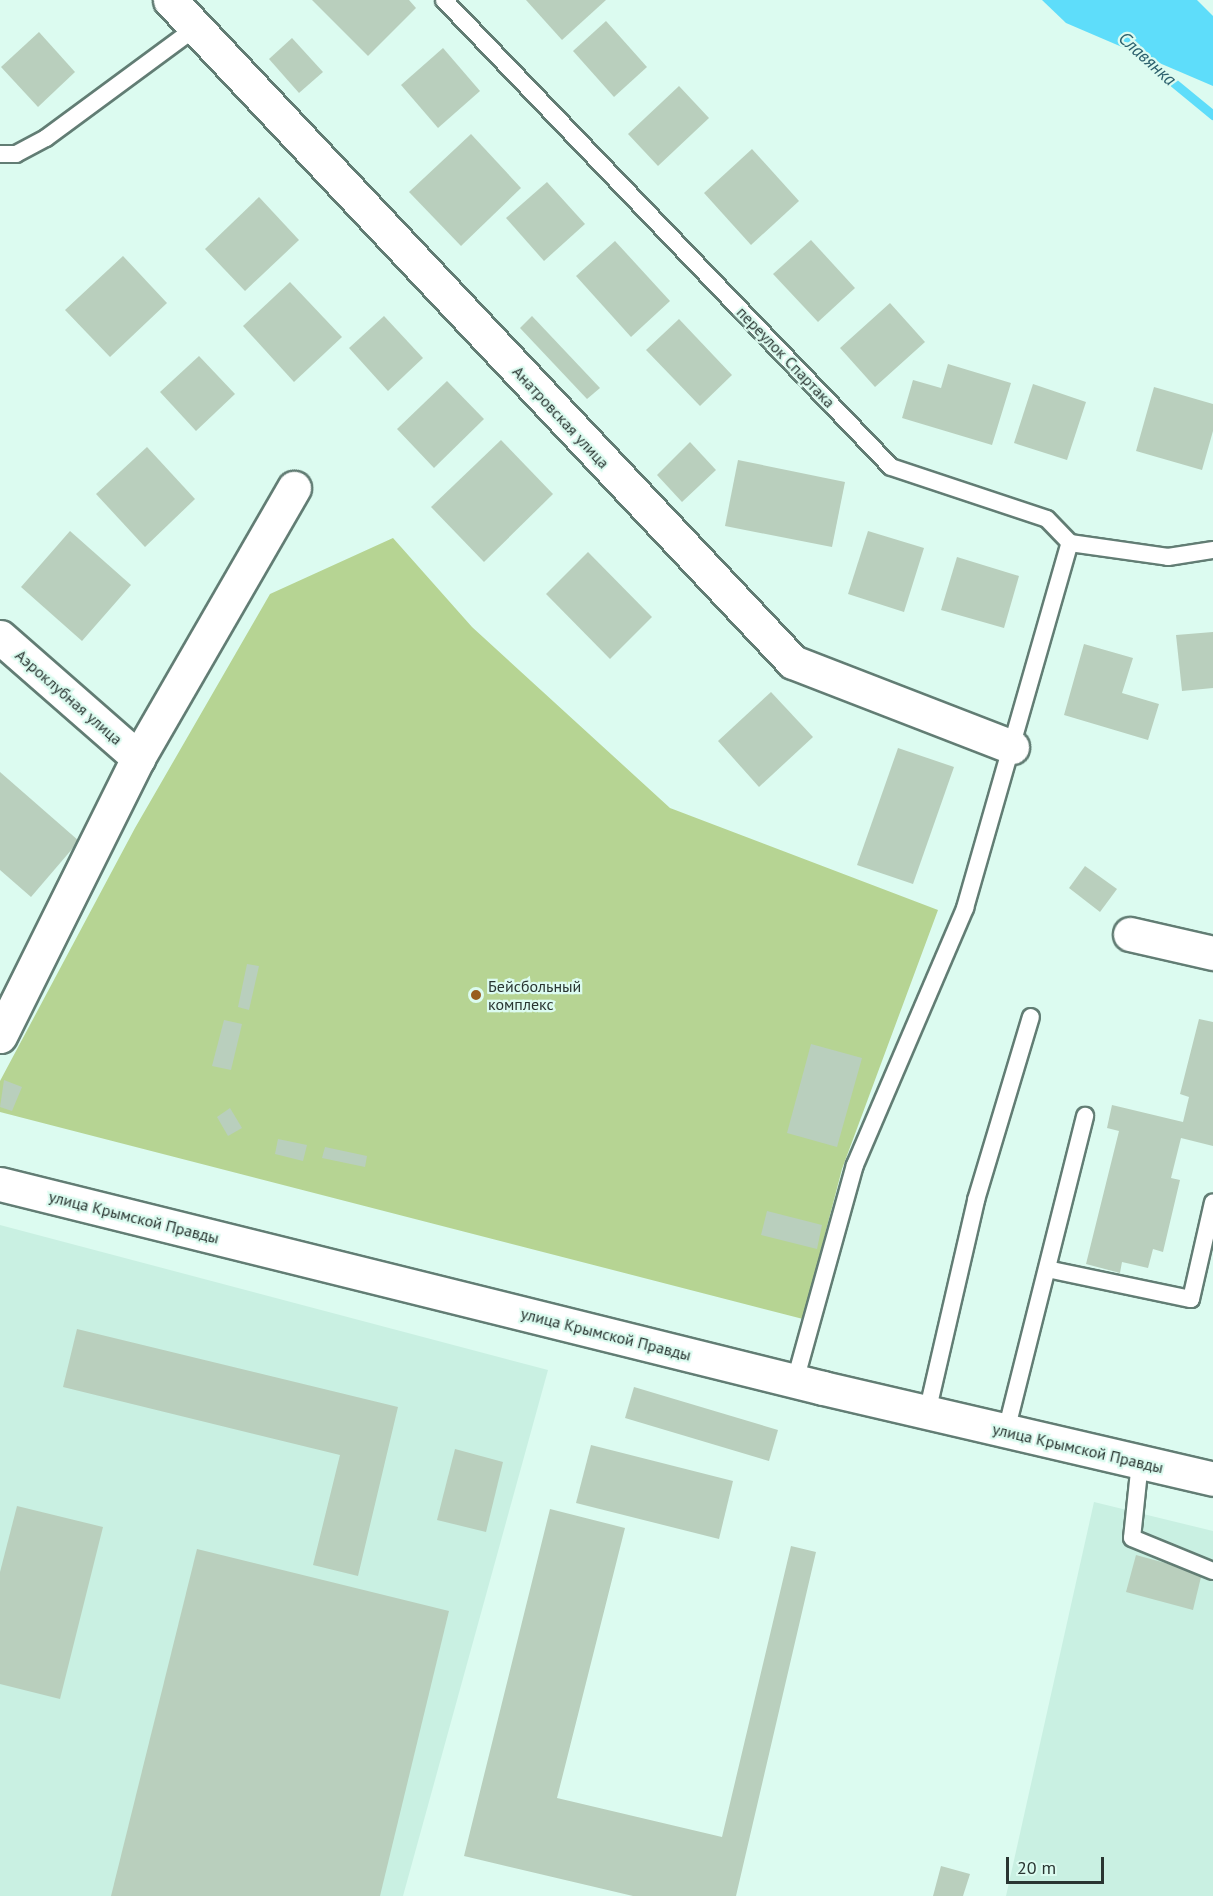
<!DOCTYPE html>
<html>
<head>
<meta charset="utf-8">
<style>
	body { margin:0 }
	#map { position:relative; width:1213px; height:1896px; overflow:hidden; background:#dcfbf0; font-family:"PT Sans",sans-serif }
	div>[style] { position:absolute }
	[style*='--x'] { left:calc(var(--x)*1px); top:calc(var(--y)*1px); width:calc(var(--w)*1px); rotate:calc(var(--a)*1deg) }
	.built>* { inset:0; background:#c9f0e2 }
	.green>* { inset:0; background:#b6d493 }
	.water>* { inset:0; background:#5eddfa }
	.stream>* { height:9px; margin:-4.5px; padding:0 4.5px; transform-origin:4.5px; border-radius:4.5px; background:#5eddfa }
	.building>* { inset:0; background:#b9cfbd }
	.roads { filter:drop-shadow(2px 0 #627d74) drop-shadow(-2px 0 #627d74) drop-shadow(0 2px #627d74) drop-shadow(0 -2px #627d74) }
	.service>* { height:16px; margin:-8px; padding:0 8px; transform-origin:8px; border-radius:8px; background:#fff }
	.minor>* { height:33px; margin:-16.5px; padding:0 16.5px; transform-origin:16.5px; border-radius:16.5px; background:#fff }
	.tertiary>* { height:33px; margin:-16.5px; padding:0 16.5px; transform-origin:16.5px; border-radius:16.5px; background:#fff }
	.dots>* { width:16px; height:16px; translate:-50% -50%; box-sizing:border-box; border:3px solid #dcfbf0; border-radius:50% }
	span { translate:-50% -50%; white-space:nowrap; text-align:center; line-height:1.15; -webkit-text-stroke:4.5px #dcfbf0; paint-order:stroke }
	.street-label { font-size:16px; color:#293531 }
	.poi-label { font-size:16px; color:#293531 }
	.left { translate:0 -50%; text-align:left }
	.water-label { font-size:18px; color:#2c606d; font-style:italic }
	.scale { position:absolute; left:1006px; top:1857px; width:98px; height:27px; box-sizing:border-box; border:3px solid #293531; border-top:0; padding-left:8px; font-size:18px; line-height:21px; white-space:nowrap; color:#293531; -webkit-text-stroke:4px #dcfbf0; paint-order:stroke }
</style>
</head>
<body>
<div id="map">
	<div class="built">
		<i style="clip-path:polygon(0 1225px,548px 1370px,403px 1896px,0 1896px)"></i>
		<i style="clip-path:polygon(1094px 1502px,1213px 1531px,1213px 1896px,1006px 1896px)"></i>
	</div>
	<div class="green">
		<i style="clip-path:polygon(393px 538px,472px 627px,670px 808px,938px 910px,842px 1169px,803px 1319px,0 1112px,0 1081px,135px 828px,270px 594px)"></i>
	</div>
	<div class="water">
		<i style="clip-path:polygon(1042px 0,1197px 0,1213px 16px,1213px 86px,1066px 23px)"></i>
	</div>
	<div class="stream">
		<i style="--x:1129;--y:46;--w:109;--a:39.4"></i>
	</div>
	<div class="building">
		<i style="clip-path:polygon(312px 0,409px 0,416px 8px,368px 56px)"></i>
		<i style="clip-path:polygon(526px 0,606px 0,562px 40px)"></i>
		<i style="clip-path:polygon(606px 21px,647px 67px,614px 97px,573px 51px)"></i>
		<i style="clip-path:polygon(39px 32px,75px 72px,38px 107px,1px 67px)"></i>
		<i style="clip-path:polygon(292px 38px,323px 72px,299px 93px,269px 59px)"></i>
		<i style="clip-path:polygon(443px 48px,480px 91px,438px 128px,401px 85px)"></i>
		<i style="clip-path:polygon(679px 86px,709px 118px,658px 166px,628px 134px)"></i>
		<i style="clip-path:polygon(471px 134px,521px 188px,461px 246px,409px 192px)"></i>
		<i style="clip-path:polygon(752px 149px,799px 201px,751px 245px,704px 193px)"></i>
		<i style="clip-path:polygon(547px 182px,585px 224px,544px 261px,506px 218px)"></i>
		<i style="clip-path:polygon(259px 197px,299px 240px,245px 291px,205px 249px)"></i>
		<i style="clip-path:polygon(811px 240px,855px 288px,818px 322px,773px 274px)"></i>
		<i style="clip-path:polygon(615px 241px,670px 301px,631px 337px,576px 276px)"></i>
		<i style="clip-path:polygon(123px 256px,167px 303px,110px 357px,65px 310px)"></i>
		<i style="clip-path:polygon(290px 282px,342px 337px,294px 382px,243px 326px)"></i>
		<i style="clip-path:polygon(890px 303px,925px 342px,875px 387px,840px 348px)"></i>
		<i style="clip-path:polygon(384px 316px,423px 358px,388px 391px,349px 348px)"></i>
		<i style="clip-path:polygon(532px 316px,600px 388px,587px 399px,520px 328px)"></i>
		<i style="clip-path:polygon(679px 319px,732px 375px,700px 406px,646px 350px)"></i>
		<i style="clip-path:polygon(199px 356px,235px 394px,196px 431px,160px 392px)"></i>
		<i style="clip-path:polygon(948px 364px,1011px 383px,992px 445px,902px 418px,913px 380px,941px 388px)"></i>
		<i style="clip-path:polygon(447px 381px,484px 419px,434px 468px,397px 429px)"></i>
		<i style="clip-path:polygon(1033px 384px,1086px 402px,1067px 460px,1014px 443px)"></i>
		<i style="clip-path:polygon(1154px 387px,1213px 404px,1213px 431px,1202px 470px,1136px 451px)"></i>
		<i style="clip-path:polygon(501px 440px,553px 494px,484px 562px,431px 507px)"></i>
		<i style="clip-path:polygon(690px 442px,716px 470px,682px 502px,657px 475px)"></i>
		<i style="clip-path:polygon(147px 447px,195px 499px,145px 547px,96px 494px)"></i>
		<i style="clip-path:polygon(738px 460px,845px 482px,832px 547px,725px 526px)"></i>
		<i style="clip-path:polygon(70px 531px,131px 585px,82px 641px,21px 587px)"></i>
		<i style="clip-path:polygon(868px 531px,924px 548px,904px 612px,848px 594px)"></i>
		<i style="clip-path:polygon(588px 552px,652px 617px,610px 659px,546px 594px)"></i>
		<i style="clip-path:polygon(957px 557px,1019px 576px,1004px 628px,941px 610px)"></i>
		<i style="clip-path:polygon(1213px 632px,1213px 688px,1182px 691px,1176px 635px)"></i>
		<i style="clip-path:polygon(1084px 644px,1133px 658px,1122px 693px,1159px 704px,1148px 740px,1064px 715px)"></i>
		<i style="clip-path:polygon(771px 692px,813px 737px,759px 787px,718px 741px)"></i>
		<i style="clip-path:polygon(898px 748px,954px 767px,913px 884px,857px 865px)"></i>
		<i style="clip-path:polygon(0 772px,79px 841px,31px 897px,0 870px)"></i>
		<i style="clip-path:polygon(1085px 866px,1117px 889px,1100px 912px,1069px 888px)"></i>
		<i style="clip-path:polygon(247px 964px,259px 966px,249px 1010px,238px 1007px)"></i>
		<i style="clip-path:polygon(1199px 1019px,1213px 1022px,1213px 1146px,1181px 1138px,1171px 1178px,1180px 1180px,1163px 1252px,1153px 1249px,1148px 1268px,1122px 1262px,1120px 1273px,1086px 1264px,1119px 1131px,1107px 1128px,1112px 1105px,1183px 1122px,1189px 1097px,1180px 1094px)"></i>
		<i style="clip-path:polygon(224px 1020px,242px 1024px,231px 1070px,212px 1066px)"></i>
		<i style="clip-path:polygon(811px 1044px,862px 1058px,837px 1147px,787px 1133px)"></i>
		<i style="clip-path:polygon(4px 1080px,22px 1087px,12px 1111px,0 1107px)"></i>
		<i style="clip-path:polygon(230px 1108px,242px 1128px,228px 1136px,217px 1117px)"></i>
		<i style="clip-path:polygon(278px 1139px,307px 1145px,303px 1161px,275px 1154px)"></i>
		<i style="clip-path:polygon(325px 1147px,367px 1156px,365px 1167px,322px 1158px)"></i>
		<i style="clip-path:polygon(767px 1211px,822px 1225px,817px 1249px,761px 1235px)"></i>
		<i style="clip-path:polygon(77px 1329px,398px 1407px,358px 1576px,313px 1565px,340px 1455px,63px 1387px)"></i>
		<i style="clip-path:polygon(634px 1387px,778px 1430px,769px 1461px,625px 1418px)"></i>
		<i style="clip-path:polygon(591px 1445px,733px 1481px,719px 1539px,576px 1503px)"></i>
		<i style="clip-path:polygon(455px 1449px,503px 1462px,486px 1532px,437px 1520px)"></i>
		<i style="clip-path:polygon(17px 1506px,103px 1527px,60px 1699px,0 1684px,0 1572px)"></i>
		<i style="clip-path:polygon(550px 1509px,625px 1528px,557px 1798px,722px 1837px,791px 1546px,816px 1552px,736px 1896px,633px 1896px,464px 1856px)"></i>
		<i style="clip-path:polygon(197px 1549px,449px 1611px,380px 1896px,111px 1896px)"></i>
		<i style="clip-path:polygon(1136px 1555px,1202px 1573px,1193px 1610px,1126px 1592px)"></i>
		<i style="clip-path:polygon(941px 1866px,970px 1874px,963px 1896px,933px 1896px)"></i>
	</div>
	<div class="roads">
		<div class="service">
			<i style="--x:444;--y:0;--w:646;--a:46.25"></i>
			<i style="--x:891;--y:467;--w:164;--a:18.4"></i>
			<i style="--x:1047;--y:519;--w:33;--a:46"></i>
			<i style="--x:1070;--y:543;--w:99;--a:8.1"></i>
			<i style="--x:1168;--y:557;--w:46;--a:-8.8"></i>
			<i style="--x:0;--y:154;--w:16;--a:0"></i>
			<i style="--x:16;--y:154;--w:34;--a:-28"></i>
			<i style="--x:46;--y:138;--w:185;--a:-36.4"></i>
			<i style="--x:1047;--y:1269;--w:147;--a:11.8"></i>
			<i style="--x:1191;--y:1299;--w:99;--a:-77.2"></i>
			<i style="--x:795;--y:1381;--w:224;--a:-74.5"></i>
			<i style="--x:855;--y:1165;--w:280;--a:-66.8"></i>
			<i style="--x:965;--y:908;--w:380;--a:-74"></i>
			<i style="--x:927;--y:1413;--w:219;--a:-77"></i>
			<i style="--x:976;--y:1200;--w:191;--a:-73.3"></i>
			<i style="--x:1006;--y:1431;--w:325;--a:-75.9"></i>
			<i style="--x:1140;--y:1462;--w:76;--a:96"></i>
			<i style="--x:1132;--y:1538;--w:87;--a:22.2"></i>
		</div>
		<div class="minor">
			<i style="--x:170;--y:0;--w:909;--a:46.74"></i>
			<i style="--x:793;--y:662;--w:235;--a:21.2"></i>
			<i style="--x:0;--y:637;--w:184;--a:41.2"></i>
			<i style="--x:1130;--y:934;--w:85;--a:12.9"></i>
			<i style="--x:0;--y:1036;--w:310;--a:-63.6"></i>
			<i style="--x:138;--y:758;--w:312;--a:-60"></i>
		</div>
		<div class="tertiary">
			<i style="--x:0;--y:1184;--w:848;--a:13.92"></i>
			<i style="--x:823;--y:1388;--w:400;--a:13.1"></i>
		</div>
	</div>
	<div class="dots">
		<i style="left:476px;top:995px;background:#985d1d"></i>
	</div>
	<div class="street-label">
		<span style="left:786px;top:357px;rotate:46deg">переулок Спартака</span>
		<span style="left:561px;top:417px;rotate:47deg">Анатровская улица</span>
		<span style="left:69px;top:697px;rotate:41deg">Аэроклубная улица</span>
		<span style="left:134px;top:1217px;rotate:14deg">улица Крымской Правды</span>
		<span style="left:606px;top:1334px;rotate:14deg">улица Крымской Правды</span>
		<span style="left:1078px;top:1448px;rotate:13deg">улица Крымской Правды</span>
	</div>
	<div class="poi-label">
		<span class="left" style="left:488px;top:995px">Бейсбольный<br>комплекс</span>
	</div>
	<div class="water-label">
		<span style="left:1147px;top:59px;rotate:42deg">Славянка</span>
	</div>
	<div class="scale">20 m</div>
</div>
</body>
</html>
